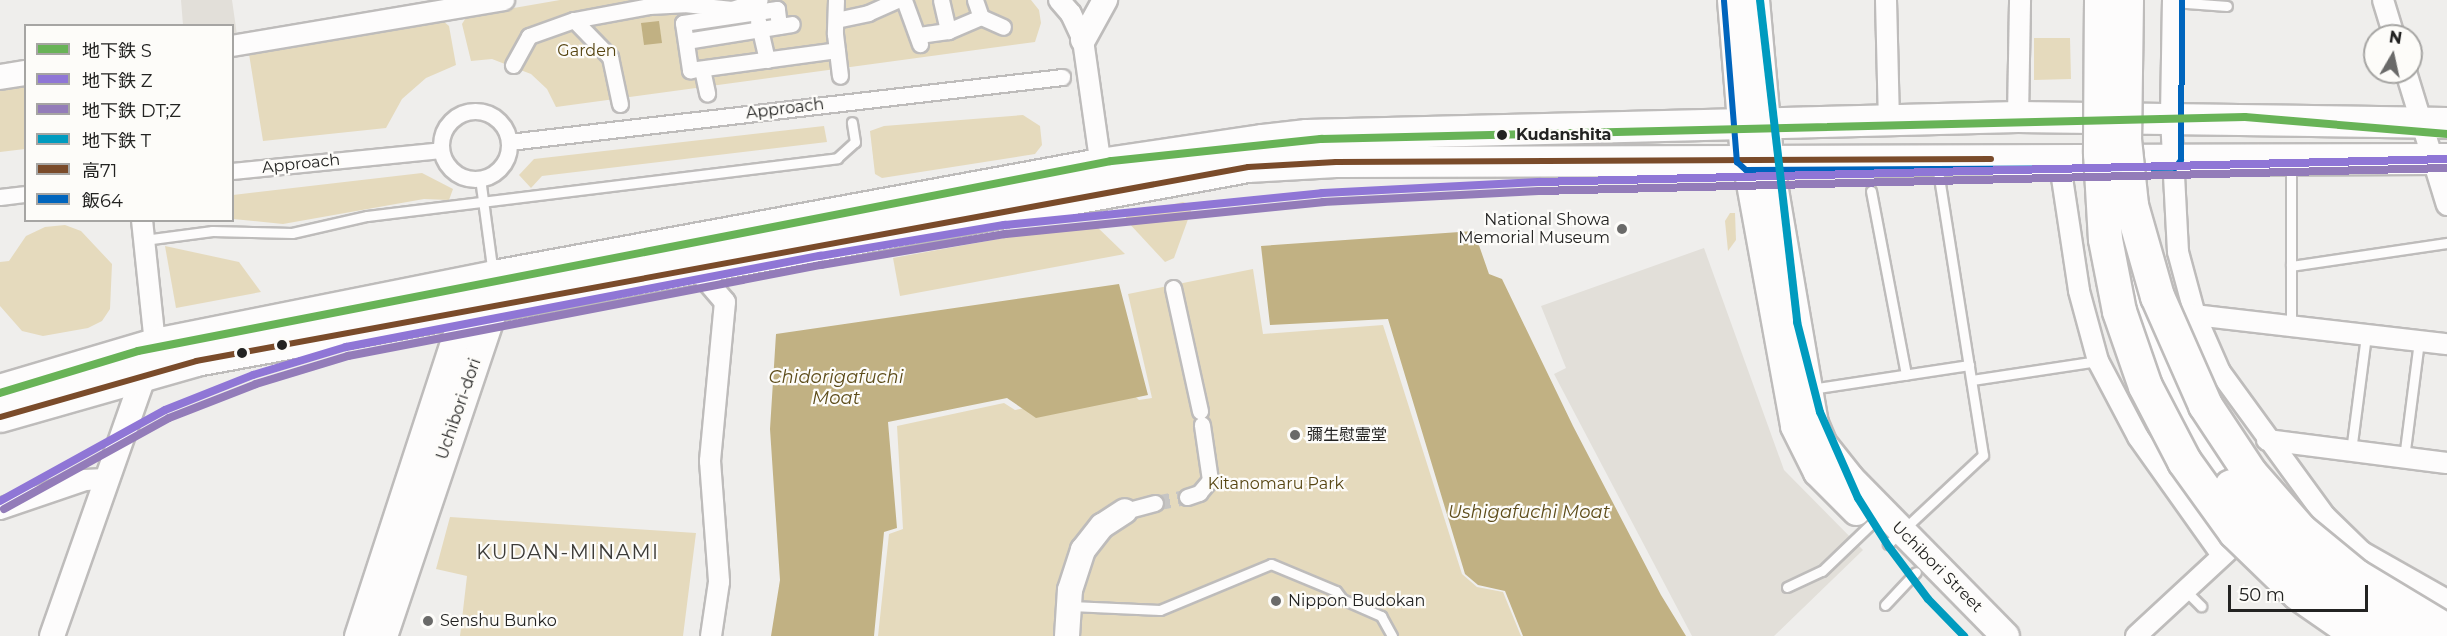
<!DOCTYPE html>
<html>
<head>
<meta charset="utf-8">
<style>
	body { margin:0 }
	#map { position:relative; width:2447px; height:636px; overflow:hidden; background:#efeeec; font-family:Montserrat,"Noto Sans JP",sans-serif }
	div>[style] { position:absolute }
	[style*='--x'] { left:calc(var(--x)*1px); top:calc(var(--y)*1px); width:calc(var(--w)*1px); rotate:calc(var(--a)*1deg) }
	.built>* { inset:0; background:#e2dfd9 }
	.green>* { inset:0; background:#e5dabd }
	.water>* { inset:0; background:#c1b183 }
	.pedestrian-tunnel>* { height:15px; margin-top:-7.5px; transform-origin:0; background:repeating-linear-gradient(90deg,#c6c5c4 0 15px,transparent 0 23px) }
	.roads { filter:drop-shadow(2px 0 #bebcbb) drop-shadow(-2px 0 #bebcbb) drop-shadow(0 2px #bebcbb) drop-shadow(0 -2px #bebcbb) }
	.service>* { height:9px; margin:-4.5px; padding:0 4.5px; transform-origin:4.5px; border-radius:4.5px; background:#fdfcfc }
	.pedestrian>* { height:15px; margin:-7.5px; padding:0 7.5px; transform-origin:7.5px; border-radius:7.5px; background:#fdfcfc }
	.pedestrian>.ring { margin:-7.5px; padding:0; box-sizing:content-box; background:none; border:15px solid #fdfcfc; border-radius:50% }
	.minor>* { height:20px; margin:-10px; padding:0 10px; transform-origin:10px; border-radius:10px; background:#fdfcfc }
	.tertiary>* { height:24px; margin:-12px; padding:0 12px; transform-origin:12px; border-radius:12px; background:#fdfcfc }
	.secondary>* { height:27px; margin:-13.5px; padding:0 13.5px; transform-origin:13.5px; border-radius:13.5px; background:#fdfcfc }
	.primary>* { height:30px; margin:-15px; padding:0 15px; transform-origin:15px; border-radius:15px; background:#fdfcfc }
	.motorway>* { height:33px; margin:-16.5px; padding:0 16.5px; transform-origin:16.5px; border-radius:16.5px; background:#fdfcfc }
	.bridges { filter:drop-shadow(2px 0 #bebcbb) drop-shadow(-2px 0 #bebcbb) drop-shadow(0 2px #bebcbb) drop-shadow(0 -2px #bebcbb) }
	.motorway-bridge>* { height:33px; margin:-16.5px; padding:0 16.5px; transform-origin:16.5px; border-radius:16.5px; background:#fdfcfc }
	.bus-1>* { height:6px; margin:-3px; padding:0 3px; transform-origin:3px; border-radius:3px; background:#7a4b2a }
	.bus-2>* { height:6px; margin:-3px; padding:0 3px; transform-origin:3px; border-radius:3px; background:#0065bd }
	.metro-1>* { height:8px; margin:-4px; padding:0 4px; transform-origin:4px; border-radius:4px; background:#68b357 }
	.metro-2>* { height:8px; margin:-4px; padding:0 4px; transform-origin:4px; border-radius:4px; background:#8f76d6 }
	.metro-3>* { height:8px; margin:-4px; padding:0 4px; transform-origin:4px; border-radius:4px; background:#937cb9 }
	.metro-4>* { height:8px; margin:-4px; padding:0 4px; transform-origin:4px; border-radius:4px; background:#009bbf }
	.dots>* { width:16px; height:16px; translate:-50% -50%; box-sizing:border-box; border:3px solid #fdfcf9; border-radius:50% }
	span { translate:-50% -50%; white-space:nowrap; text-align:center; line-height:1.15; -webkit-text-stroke:4.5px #fdfcf9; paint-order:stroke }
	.park-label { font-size:16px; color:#574613 }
	.street-label { font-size:16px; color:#232322 }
	.stop-label { font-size:16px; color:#232322; font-weight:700 }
	.left { translate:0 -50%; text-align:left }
	.poi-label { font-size:16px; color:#232322 }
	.right { translate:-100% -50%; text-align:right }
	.water-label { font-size:18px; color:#5d4c1a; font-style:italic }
	.quarter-label { font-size:20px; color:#3d3c39; letter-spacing:1.5px }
	.legend { position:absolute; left:24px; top:24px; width:210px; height:198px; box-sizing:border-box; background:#fdfcf9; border:2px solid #a6a5a3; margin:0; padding:8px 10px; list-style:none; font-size:18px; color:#232322 }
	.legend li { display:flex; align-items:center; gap:12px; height:30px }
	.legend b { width:30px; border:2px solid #a6a5a3 }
	.north { position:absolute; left:2363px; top:24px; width:60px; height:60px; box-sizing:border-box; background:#fdfcf9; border:2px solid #a6a5a3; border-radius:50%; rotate:9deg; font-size:16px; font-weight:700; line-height:24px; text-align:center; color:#232322 }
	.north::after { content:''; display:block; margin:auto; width:21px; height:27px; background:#6a6a69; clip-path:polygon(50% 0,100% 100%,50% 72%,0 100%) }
	.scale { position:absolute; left:2228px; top:585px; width:140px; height:27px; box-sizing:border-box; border:3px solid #232322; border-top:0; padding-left:8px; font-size:18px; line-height:21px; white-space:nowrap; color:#232322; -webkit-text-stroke:4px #fdfcf9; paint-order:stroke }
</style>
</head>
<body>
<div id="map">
	<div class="built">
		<i style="clip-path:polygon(181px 0,232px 0,237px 35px,233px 36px,232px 26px,183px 25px)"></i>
		<i style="clip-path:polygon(1704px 248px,1784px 470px,1863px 550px,1774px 636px,1692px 636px,1554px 374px,1566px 368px,1541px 306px)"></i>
	</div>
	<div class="green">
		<i style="clip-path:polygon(560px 0,1031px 0,1039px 10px,1041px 23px,1035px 42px,556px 107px,547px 89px,531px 74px,492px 59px,471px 61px,462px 24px,467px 16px)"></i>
		<i style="clip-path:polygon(442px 20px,449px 26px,456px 65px,426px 78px,402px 99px,386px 128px,263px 141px,249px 54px)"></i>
		<i style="clip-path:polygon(2034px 38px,2070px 38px,2071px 79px,2034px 80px)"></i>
		<i style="clip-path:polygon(25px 86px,25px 149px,0 152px,0 90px)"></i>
		<i style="clip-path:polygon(1023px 115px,1040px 126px,1042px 145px,1035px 154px,882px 178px,875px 174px,870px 131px,884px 126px)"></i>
		<i style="clip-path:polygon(824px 126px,827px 142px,542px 176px,531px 188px,519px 175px,534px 159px)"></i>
		<i style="clip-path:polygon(422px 173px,453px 189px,449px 200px,424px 199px,283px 224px,233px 219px,233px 195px)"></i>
		<i style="clip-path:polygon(1183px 202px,1189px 204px,1191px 211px,1174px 258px,1165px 262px,1126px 220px,1126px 215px)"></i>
		<i style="clip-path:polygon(1730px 213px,1735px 213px,1736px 240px,1728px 251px,1725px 221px)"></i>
		<i style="clip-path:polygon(1092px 222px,1125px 254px,900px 296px,893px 258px)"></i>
		<i style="clip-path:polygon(65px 225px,81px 231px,112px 264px,110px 309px,102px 321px,88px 328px,43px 336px,22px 331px,0 306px,0 262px,9px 261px,26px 236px,45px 227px)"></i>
		<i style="clip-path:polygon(165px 246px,239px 262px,261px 292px,176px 308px)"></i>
		<i style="clip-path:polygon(1253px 269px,1263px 334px,1383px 325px,1462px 574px,1477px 587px,1503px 592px,1521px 636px,878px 636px,889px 534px,903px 529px,897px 426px,1004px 403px,1015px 410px,1126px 388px,1139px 400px,1152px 398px,1128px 294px)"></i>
		<i style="clip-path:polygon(450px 517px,696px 533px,683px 636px,460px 636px,467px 576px,436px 569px)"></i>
	</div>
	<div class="water">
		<i style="clip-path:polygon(659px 21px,662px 43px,644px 45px,641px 23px)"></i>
		<i style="clip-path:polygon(1474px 231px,1489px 274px,1502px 279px,1573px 426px,1661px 595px,1686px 636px,1523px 636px,1505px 591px,1478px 585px,1465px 574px,1388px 319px,1270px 325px,1261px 246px)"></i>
		<i style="clip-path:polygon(1119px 284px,1148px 395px,1036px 418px,1007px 398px,888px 422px,897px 528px,884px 532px,874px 636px,771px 636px,780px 580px,770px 429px,776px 334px)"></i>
	</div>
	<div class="pedestrian-tunnel">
		<i style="--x:1155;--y:503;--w:33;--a:-11"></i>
	</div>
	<div class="roads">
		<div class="service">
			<i style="--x:2173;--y:2;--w:54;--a:4.2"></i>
			<i style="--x:480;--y:178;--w:97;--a:82.3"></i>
			<i style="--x:1871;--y:191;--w:187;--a:79.2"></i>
			<i style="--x:144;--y:240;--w:69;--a:-7.5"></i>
			<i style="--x:212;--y:231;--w:80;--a:1.4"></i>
			<i style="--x:292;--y:233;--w:77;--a:-12.8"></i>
			<i style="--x:367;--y:216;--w:474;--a:-7"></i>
			<i style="--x:837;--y:158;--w:24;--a:-42"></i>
			<i style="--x:855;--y:142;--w:20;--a:-99"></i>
			<i style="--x:2291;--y:266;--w:158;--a:-8.4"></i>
			<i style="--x:2291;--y:326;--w:163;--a:-90"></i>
			<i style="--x:1972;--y:380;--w:127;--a:-8.6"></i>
			<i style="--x:1811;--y:389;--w:160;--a:-8.6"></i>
			<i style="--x:2351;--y:451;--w:117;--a:-82.6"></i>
			<i style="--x:2404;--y:458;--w:118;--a:-82.7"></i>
			<i style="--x:1888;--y:544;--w:130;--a:-43.1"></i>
			<i style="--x:1983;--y:455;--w:294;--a:-99"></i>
			<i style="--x:1787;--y:587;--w:38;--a:-25"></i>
			<i style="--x:1822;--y:571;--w:66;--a:-43.8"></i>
			<i style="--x:2185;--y:590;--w:23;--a:45"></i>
			<i style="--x:1885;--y:605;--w:45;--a:-46.8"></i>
			<i style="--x:1071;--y:606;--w:89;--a:2.6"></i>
			<i style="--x:1160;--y:610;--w:120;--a:-22.5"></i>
			<i style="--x:1271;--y:564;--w:70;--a:22.6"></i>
			<i style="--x:1336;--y:591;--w:10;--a:53"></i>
			<i style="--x:1342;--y:599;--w:43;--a:23.6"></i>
			<i style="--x:1381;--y:616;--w:23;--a:61"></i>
		</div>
		<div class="pedestrian">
			<i style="--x:836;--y:0;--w:34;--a:92"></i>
			<i style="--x:835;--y:34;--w:42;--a:83.2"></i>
			<i style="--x:904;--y:0;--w:47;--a:70"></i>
			<i style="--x:941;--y:0;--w:32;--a:77"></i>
			<i style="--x:975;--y:0;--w:18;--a:71"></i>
			<i style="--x:981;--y:17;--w:24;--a:24"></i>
			<i style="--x:574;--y:20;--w:52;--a:45.8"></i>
			<i style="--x:610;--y:57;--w:48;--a:78"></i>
			<i style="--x:836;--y:20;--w:33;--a:-12"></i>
			<i style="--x:868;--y:13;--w:32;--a:-24"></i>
			<i style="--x:758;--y:21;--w:40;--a:77"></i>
			<i style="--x:779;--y:26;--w:17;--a:-97"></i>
			<i style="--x:777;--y:9;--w:95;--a:171.5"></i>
			<i style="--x:683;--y:23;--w:48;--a:81.5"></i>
			<i style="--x:690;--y:70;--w:148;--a:-7.7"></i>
			<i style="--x:919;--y:35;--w:29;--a:-8"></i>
			<i style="--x:948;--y:31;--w:36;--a:-23"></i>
			<i style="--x:686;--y:41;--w:107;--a:-9.1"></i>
			<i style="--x:513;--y:65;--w:33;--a:-61"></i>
			<i style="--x:529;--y:36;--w:48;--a:-19.6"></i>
			<i style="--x:574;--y:20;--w:76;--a:-10.6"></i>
			<i style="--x:649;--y:6;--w:35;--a:-3"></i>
			<i style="--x:684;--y:4;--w:48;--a:5.9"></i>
			<i style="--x:732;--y:9;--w:29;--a:-18"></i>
			<i style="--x:702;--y:69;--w:25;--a:78"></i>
			<i class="ring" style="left:441px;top:111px;width:53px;height:53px"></i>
			<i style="--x:509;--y:142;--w:557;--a:-6.7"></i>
			<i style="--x:232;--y:171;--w:210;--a:-5.7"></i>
			<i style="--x:0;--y:197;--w:26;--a:-7"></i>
			<i style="--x:1173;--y:288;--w:126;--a:77.6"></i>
			<i style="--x:1187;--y:497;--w:13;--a:-18"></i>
			<i style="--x:1199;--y:493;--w:17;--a:-50"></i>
			<i style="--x:1210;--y:480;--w:56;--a:-98.3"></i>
			<i style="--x:1125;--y:511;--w:31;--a:-15"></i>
		</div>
		<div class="minor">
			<i style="--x:1059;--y:0;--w:18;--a:49"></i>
			<i style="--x:1071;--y:14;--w:29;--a:65"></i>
			<i style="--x:1083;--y:40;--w:135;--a:81.9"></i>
			<i style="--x:1886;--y:0;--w:121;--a:88.6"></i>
			<i style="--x:2173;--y:0;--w:118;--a:91"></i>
			<i style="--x:2171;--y:118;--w:134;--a:87"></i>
			<i style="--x:2178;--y:252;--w:65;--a:74.9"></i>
			<i style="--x:2195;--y:315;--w:62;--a:66.3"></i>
			<i style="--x:2220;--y:372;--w:178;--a:53.9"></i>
			<i style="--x:2325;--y:516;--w:52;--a:44.2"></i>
			<i style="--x:2362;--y:552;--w:98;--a:29.5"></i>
			<i style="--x:2383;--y:0;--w:38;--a:73"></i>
			<i style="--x:232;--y:46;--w:276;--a:-9.6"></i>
			<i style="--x:2406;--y:72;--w:139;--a:72.9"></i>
			<i style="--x:2018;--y:117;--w:117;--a:-89"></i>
			<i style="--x:2059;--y:158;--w:134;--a:81.4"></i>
			<i style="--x:2079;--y:291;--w:73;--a:74.8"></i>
			<i style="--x:2098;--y:361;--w:86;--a:62.2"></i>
			<i style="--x:2138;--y:437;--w:145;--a:54.6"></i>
			<i style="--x:142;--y:220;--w:125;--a:84"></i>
			<i style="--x:695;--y:267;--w:46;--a:49.4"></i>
			<i style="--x:725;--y:302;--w:160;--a:95.4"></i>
			<i style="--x:710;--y:461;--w:121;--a:85.7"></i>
			<i style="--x:719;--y:582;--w:55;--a:98.4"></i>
			<i style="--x:2195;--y:315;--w:254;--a:6.6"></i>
			<i style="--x:2267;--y:440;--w:181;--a:7.3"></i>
			<i style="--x:0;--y:509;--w:90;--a:-18.8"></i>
			<i style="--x:85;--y:480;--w:21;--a:-3"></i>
			<i style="--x:2136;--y:636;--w:131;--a:-42.8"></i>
		</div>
		<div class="tertiary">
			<i style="--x:1083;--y:40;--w:46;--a:-61.2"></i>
			<i style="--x:0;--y:77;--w:26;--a:-9"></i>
			<i style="--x:52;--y:636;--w:288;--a:-70.6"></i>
			<i style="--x:1067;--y:636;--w:46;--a:-86.3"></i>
			<i style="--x:1070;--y:590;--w:42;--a:-72"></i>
			<i style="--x:1083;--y:550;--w:31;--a:-52"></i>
			<i style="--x:1102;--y:526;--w:27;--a:-33"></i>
		</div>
		<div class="secondary">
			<i style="--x:1769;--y:160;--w:267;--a:80.3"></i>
			<i style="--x:1814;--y:423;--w:23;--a:67"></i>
			<i style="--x:1823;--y:444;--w:43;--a:51.5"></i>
			<i style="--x:1850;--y:478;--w:221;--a:45.5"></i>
			<i style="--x:1746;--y:161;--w:269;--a:79.7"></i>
			<i style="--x:1794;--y:426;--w:51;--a:63.4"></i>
			<i style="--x:1817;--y:472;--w:55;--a:45"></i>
			<i style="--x:358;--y:636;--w:311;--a:-71.9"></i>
			<i style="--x:455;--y:340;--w:33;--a:-69"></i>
			<i style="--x:467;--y:309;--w:18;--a:-52"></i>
			<i style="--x:383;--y:636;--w:350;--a:-71.4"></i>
			<i style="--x:495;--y:304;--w:18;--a:-93"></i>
		</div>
		<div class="primary">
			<i style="--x:1733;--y:0;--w:146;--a:85.3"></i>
			<i style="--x:1754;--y:0;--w:146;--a:84.9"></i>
			<i style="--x:0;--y:390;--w:162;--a:-16.5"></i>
			<i style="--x:155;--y:344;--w:346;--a:-11.3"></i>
			<i style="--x:494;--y:276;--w:616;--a:-10.47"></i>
			<i style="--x:1100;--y:164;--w:165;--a:-8.4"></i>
			<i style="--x:1263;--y:140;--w:44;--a:-6.5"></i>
			<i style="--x:1307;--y:135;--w:711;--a:-1.45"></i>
			<i style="--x:2018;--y:117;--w:429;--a:0.8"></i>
			<i style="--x:0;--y:417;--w:204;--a:-15.9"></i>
			<i style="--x:196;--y:361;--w:1070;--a:-10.45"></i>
			<i style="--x:1248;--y:167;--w:88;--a:-3.3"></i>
			<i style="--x:1336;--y:162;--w:1111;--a:-0.15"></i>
		</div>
		<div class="motorway">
			<i style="--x:2133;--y:260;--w:43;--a:77.9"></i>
			<i style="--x:2142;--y:302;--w:75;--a:71.3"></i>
			<i style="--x:2166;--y:373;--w:44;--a:65.8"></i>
			<i style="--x:2184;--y:413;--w:87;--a:57.2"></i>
		</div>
	</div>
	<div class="bridges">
		<div class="motorway-bridge">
			<i style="--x:2101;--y:0;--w:153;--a:90.4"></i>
			<i style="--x:2100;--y:153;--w:86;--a:86.7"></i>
			<i style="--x:2105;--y:239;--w:73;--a:79"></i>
			<i style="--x:2119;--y:311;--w:79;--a:70.9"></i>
			<i style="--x:2145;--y:386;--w:85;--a:62.5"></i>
			<i style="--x:2184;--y:461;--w:87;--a:54.3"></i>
			<i style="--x:2235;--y:532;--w:88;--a:44.1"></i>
			<i style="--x:2298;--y:593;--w:75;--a:34.7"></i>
			<i style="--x:2126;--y:0;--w:139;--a:90.8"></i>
			<i style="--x:2124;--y:139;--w:66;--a:83.9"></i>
			<i style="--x:2131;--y:205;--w:95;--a:74.1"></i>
			<i style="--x:2157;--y:296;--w:119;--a:66.2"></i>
			<i style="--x:2205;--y:405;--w:82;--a:56.5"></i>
			<i style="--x:2250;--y:473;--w:76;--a:48.7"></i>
			<i style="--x:2300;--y:530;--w:72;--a:39.4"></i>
			<i style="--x:2356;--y:576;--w:106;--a:31.1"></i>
			<i style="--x:2231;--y:486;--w:43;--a:51.5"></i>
			<i style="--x:2258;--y:520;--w:78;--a:44"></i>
			<i style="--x:2314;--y:574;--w:48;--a:37.3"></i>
			<i style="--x:2352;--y:603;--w:64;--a:31"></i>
		</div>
	</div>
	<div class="bus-1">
		<i style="--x:0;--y:417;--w:204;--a:-15.9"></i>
		<i style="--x:196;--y:361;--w:1070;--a:-10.45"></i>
		<i style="--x:1248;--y:167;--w:88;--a:-3.3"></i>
		<i style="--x:1336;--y:162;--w:655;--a:-0.26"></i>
	</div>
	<div class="bus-2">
		<i style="--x:1724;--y:1;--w:162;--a:85.4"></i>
		<i style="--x:1737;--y:162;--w:12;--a:42"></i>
		<i style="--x:1746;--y:170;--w:429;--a:-0.3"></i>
		<i style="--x:2175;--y:168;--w:10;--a:-53"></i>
		<i style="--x:2181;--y:160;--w:160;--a:-89.6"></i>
	</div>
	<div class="metro-1">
		<i style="--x:0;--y:393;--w:144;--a:-16.9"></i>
		<i style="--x:138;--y:351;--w:991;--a:-11.05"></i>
		<i style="--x:1111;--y:161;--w:211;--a:-6"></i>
		<i style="--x:1321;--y:139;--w:924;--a:-1.36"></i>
		<i style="--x:2245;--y:117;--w:203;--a:4.8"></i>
	</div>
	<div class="metro-2">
		<i style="--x:0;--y:501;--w:188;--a:-28.9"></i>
		<i style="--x:165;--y:410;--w:95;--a:-21.7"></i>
		<i style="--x:253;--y:375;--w:97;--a:-16.8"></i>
		<i style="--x:346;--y:347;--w:483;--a:-10.9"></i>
		<i style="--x:820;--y:256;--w:187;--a:-9.6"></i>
		<i style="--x:1004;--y:225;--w:320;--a:-5.7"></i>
		<i style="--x:1322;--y:193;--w:217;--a:-2.9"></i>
		<i style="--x:1539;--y:182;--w:908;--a:-1.45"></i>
	</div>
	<div class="metro-3">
		<i style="--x:4;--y:509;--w:188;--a:-28.9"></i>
		<i style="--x:169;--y:418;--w:93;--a:-21.3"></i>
		<i style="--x:256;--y:384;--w:96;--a:-16.9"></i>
		<i style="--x:348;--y:356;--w:483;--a:-10.9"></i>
		<i style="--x:822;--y:265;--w:186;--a:-9.6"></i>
		<i style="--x:1005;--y:234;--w:320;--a:-5.7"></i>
		<i style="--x:1323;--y:202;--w:216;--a:-2.9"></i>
		<i style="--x:1539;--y:191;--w:908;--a:-1.45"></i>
	</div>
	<div class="metro-4">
		<i style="--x:1760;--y:0;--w:324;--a:83.4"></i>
		<i style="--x:1797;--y:322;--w:93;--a:75.7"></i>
		<i style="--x:1820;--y:412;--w:94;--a:66.2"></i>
		<i style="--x:1858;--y:498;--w:58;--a:57.7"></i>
		<i style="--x:1889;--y:547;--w:65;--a:53.1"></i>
		<i style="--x:1928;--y:599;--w:52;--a:45.8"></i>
	</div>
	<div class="dots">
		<i style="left:1502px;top:135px;background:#232322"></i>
		<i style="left:1622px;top:229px;background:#6a6a69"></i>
		<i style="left:282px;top:345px;background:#232322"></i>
		<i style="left:242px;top:353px;background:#232322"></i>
		<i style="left:1295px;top:435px;background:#6a6a69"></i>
		<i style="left:1276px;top:601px;background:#6a6a69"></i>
		<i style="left:428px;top:621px;background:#6a6a69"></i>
	</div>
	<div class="park-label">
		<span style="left:587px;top:51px">Garden</span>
		<span style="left:1276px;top:484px">Kitanomaru Park</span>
	</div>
	<div class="street-label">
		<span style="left:785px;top:109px;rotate:-7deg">Approach</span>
		<span style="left:301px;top:164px;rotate:-6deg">Approach</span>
		<span style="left:459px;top:409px;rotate:-71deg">Uchibori-dori</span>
		<span style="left:1937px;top:567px;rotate:45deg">Uchibori Street</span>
	</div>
	<div class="stop-label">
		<span class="left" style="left:1516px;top:135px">Kudanshita</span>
	</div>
	<div class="poi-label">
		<span class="right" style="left:1610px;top:229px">National Showa<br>Memorial Museum</span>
		<span class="left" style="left:1307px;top:435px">彌生慰霊堂</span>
		<span class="left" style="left:1288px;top:601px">Nippon Budokan</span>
		<span class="left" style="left:440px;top:621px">Senshu Bunko</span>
	</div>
	<div class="water-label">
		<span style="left:836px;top:388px">Chidorigafuchi<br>Moat</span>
		<span style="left:1529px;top:512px">Ushigafuchi Moat</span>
	</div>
	<div class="quarter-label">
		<span style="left:568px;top:552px">KUDAN-MINAMI</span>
	</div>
	<ul class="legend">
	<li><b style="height:8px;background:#68b357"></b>地下鉄 S</li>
	<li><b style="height:8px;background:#8f76d6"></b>地下鉄 Z</li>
	<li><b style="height:8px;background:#937cb9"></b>地下鉄 DT;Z</li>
	<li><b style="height:8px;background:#009bbf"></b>地下鉄 T</li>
	<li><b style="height:8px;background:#7a4b2a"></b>高71</li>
	<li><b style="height:8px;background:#0065bd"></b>飯64</li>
	</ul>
	<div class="north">N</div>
	<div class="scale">50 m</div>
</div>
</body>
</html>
